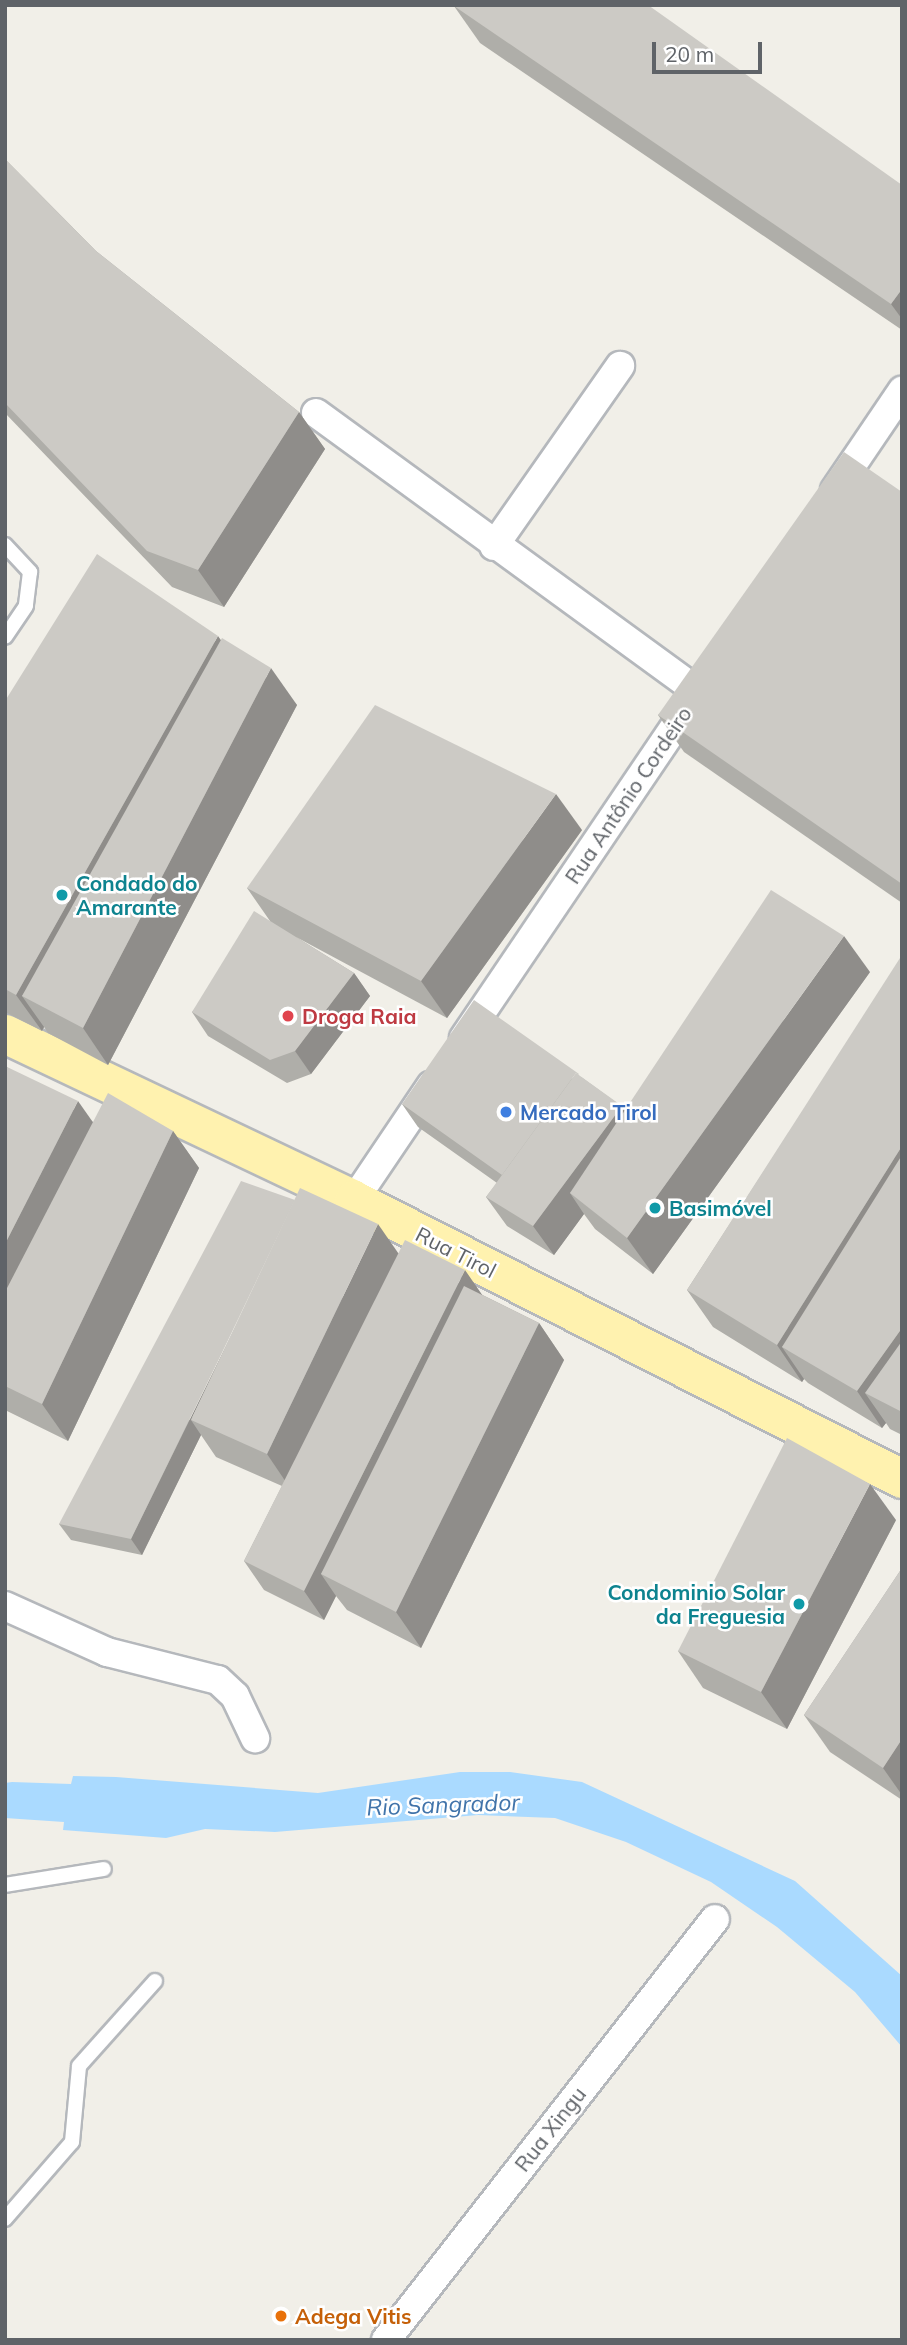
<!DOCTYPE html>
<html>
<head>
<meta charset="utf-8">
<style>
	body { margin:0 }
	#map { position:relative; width:907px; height:2345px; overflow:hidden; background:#f1efe8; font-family:Mulish,sans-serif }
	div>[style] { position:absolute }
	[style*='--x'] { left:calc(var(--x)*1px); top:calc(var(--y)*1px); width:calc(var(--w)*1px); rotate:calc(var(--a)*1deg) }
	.water>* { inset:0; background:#aadaff }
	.roads { filter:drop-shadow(2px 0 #b5b8bc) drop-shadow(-2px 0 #b5b8bc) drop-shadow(0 2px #b5b8bc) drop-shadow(0 -2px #b5b8bc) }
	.service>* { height:14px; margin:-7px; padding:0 7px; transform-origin:7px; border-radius:7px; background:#fff }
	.minor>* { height:28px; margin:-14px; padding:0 14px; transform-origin:14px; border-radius:14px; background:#fff }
	.primary>* { height:38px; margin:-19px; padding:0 19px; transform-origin:19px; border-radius:19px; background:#fff2af }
	.wall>* { inset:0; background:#afaea9 }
	.shaded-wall>* { inset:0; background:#8f8d8a }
	.building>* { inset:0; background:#cccac5 }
	.dots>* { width:19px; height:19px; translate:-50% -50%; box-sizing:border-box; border:4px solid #fff; border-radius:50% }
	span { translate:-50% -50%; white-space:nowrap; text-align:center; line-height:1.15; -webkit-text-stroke:5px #fff; paint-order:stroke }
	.street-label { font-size:21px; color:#5f6368 }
	.culture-label { font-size:21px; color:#0d838f; font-weight:700 }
	.left { translate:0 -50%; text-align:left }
	.right { translate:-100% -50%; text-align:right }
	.health-label { font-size:21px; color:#be3a42; font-weight:700 }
	.shop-label { font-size:21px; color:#366cbe; font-weight:700 }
	.food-label { font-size:21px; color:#c56008; font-weight:700 }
	.water-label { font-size:23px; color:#4174aa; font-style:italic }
	.frame { position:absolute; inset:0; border:7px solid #5f6368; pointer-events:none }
	.scale { position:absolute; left:652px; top:42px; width:110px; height:32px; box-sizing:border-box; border:4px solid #5f6368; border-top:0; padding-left:9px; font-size:21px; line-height:24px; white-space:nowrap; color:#5f6368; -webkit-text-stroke:5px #fff; paint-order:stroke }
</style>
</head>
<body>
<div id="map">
	<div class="water">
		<i style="clip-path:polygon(460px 1772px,510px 1772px,582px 1782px,795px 1881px,902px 1976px,902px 2047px,855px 1992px,777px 1927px,711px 1882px,626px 1842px,555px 1818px,478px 1815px,275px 1832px,205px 1829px,166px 1838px,63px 1830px,64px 1822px,5px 1818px,5px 1783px,12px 1782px,71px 1784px,73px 1776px,116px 1777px,318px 1793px)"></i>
	</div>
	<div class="roads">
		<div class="service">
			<i style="--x:5;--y:545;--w:37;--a:47"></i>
			<i style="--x:30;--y:572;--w:34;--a:97"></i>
			<i style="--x:26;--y:606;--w:37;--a:124"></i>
			<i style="--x:5;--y:1885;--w:100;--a:-9.2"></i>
			<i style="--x:5;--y:2219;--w:102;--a:-49"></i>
			<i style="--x:72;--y:2142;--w:76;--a:-84.7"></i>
			<i style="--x:79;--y:2066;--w:114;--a:-48.2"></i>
		</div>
		<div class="minor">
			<i style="--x:316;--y:413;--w:474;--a:36.1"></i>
			<i style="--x:835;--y:490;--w:120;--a:-55.9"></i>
			<i style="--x:494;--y:546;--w:220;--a:-55"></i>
			<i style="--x:464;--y:1038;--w:407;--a:-55.9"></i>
			<i style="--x:354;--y:1200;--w:138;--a:-56"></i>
			<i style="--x:5;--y:1606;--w:112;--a:24.3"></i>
			<i style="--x:107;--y:1652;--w:114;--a:14.2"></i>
			<i style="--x:218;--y:1680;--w:23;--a:43"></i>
			<i style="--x:235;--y:1696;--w:47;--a:64.5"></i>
			<i style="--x:386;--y:2340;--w:534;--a:-51.99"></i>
		</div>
		<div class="primary">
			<i style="--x:5;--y:1034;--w:386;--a:25.4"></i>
			<i style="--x:354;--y:1200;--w:615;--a:26.98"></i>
		</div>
	</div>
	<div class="wall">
		<i style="clip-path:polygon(454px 6px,902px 185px,902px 330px,480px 43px)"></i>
		<i style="clip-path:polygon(5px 159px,96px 251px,299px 412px,325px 449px,224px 607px,172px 587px,5px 413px)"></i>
		<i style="clip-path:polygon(902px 492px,902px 903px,684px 752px,658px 715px)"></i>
		<i style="clip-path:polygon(221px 640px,297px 705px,108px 1065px,48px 1033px,44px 1027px,42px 1031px,5px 1012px,5px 701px)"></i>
		<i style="clip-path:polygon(582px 830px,447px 1018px,296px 937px,354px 973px,370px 996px,311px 1074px,287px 1083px,208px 1036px,192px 1012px,270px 921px,247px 888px)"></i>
		<i style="clip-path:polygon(902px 958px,902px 1435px,890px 1429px,886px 1423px,882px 1428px,808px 1383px,804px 1379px,802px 1382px,713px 1327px,687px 1290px)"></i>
		<i style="clip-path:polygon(870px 972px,653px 1274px,595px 1229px,584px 1214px,554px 1255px,507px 1226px,486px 1197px,497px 1183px,418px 1127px,402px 1104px,581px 1077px,625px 1109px)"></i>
		<i style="clip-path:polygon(5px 1066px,93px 1122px,173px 1131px,199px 1168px,68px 1441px,5px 1410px)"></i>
		<i style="clip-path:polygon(398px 1253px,539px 1323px,564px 1360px,421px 1648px,347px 1610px,336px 1596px,324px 1620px,264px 1590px,244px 1561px,282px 1486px,216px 1457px,201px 1435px,142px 1555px,71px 1540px,59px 1524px)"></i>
		<i style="clip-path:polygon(896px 1520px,787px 1729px,703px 1688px,678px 1651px)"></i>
		<i style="clip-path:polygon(902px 1568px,902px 1800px,830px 1752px,804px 1715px)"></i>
	</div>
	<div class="shaded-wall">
		<i style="clip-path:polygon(902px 289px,902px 319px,891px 304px)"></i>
		<i style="clip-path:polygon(299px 412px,325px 449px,224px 607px,198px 570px)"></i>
		<i style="clip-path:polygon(218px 636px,244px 673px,22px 996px,44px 1027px,42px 1031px,16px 995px)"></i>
		<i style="clip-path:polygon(271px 668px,297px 705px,108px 1065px,83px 1028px)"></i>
		<i style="clip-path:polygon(556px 794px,582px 830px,447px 1018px,421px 981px)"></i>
		<i style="clip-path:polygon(844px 936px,870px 972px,653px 1274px,627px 1238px)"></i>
		<i style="clip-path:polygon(354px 973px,370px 996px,311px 1074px,295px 1051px)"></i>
		<i style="clip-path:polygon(78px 1101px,104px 1138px,5px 1331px,5px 1244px)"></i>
		<i style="clip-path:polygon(622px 1106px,643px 1135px,570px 1193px,584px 1214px,554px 1255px,533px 1226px)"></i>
		<i style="clip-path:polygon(173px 1131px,199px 1168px,68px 1441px,42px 1404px)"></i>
		<i style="clip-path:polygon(902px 1146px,902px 1224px,782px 1347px,804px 1379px,802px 1382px,777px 1345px)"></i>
		<i style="clip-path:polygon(298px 1200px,191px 1420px,201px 1435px,142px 1555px,131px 1539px)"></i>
		<i style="clip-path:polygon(378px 1224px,403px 1260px,292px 1491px,267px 1454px)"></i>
		<i style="clip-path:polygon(465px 1270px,485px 1299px,321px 1574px,336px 1596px,324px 1620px,304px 1591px)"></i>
		<i style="clip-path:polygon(539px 1323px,564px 1360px,421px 1648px,396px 1612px)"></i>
		<i style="clip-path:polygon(902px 1328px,902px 1400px,865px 1393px,886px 1423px,882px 1428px,857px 1391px)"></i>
		<i style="clip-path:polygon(870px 1484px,896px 1520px,787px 1729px,761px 1692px)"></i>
		<i style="clip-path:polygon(902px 1739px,902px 1795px,883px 1768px)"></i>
	</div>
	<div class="building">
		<i style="clip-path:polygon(455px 5px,648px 5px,902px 185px,902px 289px,891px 304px,454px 6px)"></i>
		<i style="clip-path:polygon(5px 159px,96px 251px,299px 412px,198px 570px,147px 551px,5px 403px)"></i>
		<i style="clip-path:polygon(844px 452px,902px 492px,902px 884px,658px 715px)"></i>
		<i style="clip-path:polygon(97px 554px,218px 636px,16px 995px,5px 989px,5px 701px)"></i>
		<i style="clip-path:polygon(222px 638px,271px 668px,83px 1028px,22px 996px)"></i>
		<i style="clip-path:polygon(375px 705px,556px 794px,421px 981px,247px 888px)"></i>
		<i style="clip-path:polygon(771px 890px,844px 936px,627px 1238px,570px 1193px)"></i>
		<i style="clip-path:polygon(254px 911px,354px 973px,295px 1051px,270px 1060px,192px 1012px)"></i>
		<i style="clip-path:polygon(900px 958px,902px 958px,902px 1146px,777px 1345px,687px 1290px)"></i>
		<i style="clip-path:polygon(474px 1000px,579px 1074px,578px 1075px,576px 1073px,502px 1175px,402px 1104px)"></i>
		<i style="clip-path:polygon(5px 1066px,78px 1101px,5px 1244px)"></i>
		<i style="clip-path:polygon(576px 1073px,622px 1106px,533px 1226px,486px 1197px)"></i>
		<i style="clip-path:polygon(108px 1093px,173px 1131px,42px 1404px,5px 1386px,5px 1292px)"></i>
		<i style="clip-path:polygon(902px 1155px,902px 1328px,857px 1391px,782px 1347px)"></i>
		<i style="clip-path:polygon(241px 1181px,295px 1200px,219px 1359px,131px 1539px,59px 1524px)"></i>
		<i style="clip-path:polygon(300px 1188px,378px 1224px,267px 1454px,191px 1420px)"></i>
		<i style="clip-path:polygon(405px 1240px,465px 1270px,304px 1591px,244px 1561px)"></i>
		<i style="clip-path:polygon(464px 1286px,539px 1323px,396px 1612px,321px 1574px)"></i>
		<i style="clip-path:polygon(902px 1341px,902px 1412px,865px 1393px)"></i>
		<i style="clip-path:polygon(787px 1438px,870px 1484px,761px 1692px,678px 1651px)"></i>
		<i style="clip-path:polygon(902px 1568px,902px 1739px,883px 1768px,804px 1715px)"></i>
	</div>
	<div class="dots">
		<i style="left:62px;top:895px;background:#0f9aa8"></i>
		<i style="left:288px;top:1016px;background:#e0444e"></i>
		<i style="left:506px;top:1112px;background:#3f7fe0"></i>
		<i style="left:655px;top:1208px;background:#0f9aa8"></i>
		<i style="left:799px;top:1604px;background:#0f9aa8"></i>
		<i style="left:281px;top:2316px;background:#e8710a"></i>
	</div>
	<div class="street-label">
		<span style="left:628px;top:795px;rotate:-56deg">Rua Antônio Cordeiro</span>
		<span style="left:456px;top:1252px;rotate:27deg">Rua Tirol</span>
		<span style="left:550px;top:2129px;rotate:-52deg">Rua Xingu</span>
	</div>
	<div class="culture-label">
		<span class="left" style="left:76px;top:895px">Condado do<br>Amarante</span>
		<span class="left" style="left:669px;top:1208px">Basimóvel</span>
		<span class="right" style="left:785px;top:1604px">Condominio Solar<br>da Freguesia</span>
	</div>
	<div class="health-label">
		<span class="left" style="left:302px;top:1016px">Droga Raia</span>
	</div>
	<div class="shop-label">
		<span class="left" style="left:520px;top:1112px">Mercado Tirol</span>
	</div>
	<div class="food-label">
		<span class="left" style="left:295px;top:2316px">Adega Vitis</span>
	</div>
	<div class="water-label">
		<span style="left:443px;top:1805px;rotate:-2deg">Rio Sangrador</span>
	</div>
	<div class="frame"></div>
	<div class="scale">20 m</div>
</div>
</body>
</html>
